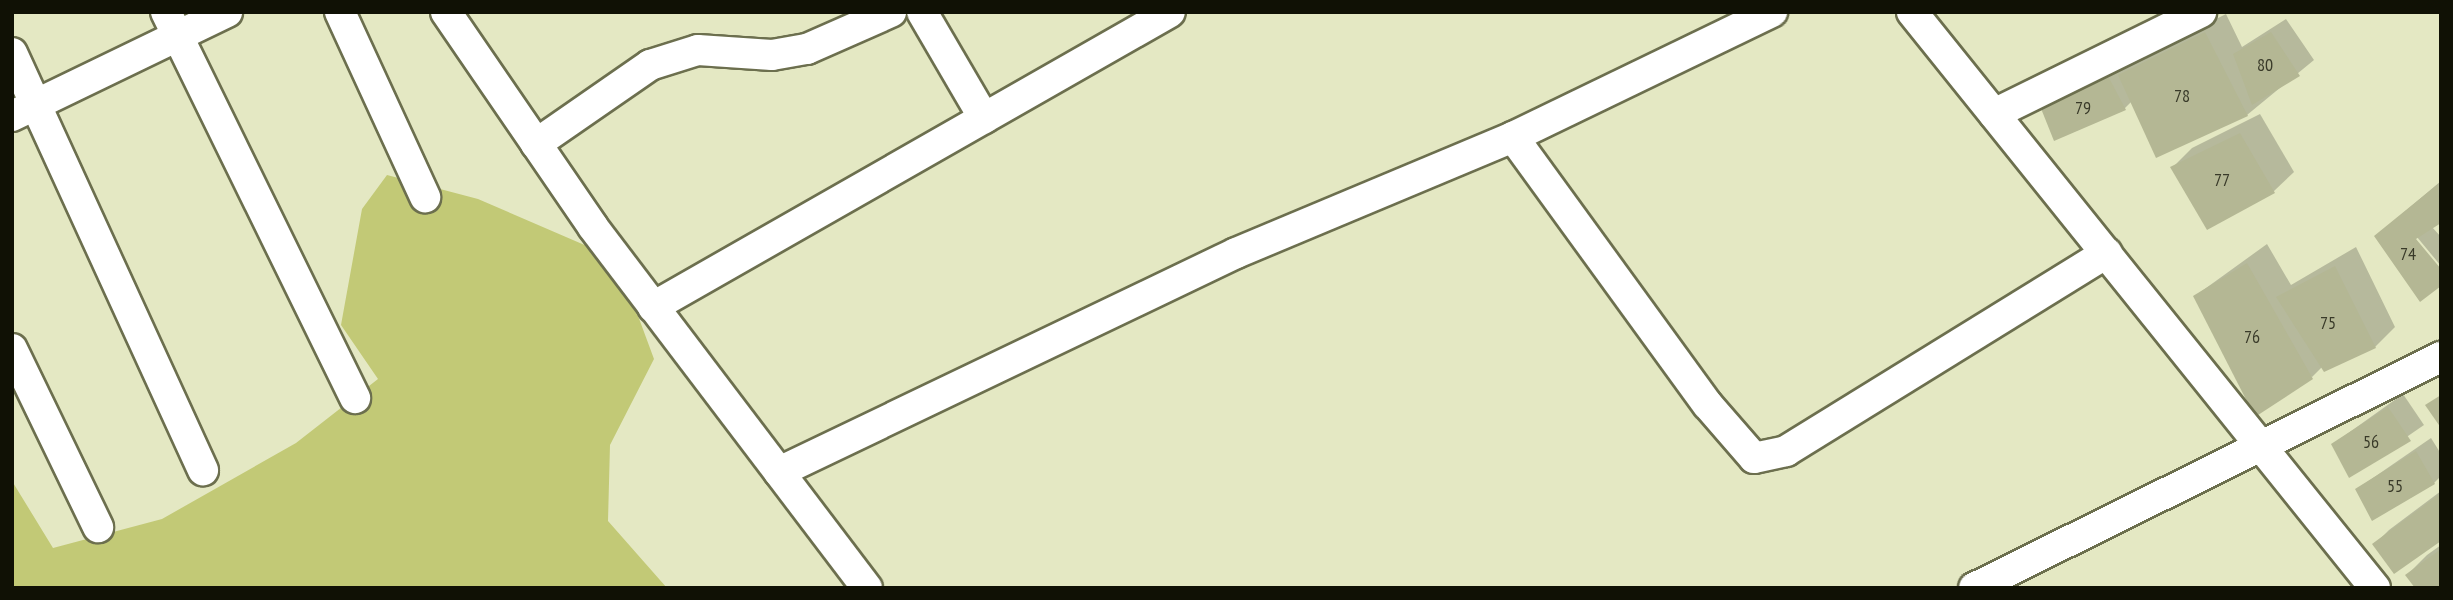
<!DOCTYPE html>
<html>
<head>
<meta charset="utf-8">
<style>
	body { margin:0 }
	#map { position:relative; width:2453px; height:600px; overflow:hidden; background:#e4e8c3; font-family:"PT Sans Narrow",sans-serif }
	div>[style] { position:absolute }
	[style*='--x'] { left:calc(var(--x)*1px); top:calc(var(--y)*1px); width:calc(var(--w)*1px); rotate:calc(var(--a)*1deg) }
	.green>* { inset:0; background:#c2c976 }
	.shadow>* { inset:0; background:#0003 }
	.building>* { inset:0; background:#b4b794 }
	.roads { filter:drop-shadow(2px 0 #6c6f4e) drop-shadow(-2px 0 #6c6f4e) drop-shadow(0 2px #6c6f4e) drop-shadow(0 -2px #6c6f4e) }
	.street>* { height:30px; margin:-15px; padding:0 15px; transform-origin:15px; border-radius:15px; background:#fff }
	span { translate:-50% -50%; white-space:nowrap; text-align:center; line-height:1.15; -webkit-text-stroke:5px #fff; paint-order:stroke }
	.number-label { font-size:18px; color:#393a29 }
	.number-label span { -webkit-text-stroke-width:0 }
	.frame { position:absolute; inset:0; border:14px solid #101105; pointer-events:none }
</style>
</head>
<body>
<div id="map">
	<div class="green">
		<i style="clip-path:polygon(387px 175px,478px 199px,617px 259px,654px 359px,610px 445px,608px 521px,667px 588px,12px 588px,12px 481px,53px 548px,162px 519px,296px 443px,378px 379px,341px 325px,362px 209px)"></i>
	</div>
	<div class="shadow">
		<i style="clip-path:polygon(2226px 14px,2242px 47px,2286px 19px,2314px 60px,2247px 115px,2132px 101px,2125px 108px,2042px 107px)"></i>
		<i style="clip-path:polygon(2260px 114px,2294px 172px,2274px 191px,2208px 228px,2172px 168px,2192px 148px)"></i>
		<i style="clip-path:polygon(2441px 181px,2441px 221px,2432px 227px,2441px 237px,2441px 266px,2412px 231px,2376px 236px)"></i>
		<i style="clip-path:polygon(2267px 244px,2291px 285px,2356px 247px,2395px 327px,2375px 347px,2323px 366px,2312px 377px,2195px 296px)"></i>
		<i style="clip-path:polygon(2403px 394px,2424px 425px,2350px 476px,2333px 444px)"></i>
		<i style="clip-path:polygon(2431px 438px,2441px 454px,2441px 476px,2434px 483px,2357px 489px)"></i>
		<i style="clip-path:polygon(2441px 491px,2441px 539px,2375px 544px,2389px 530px)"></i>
		<i style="clip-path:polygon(2441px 545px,2441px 588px,2407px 575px,2427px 555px)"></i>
	</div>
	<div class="building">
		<i style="clip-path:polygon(2205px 32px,2248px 116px,2156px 158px,2118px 75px)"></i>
		<i style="clip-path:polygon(2271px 32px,2300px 76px,2252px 105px,2233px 54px)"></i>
		<i style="clip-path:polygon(2108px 76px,2126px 110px,2054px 141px,2040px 106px)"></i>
		<i style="clip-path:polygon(2240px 133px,2275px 193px,2207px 230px,2170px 167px)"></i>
		<i style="clip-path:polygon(2438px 184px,2441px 223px,2416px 239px,2441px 269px,2441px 286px,2420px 302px,2374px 236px)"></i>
		<i style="clip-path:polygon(2247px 263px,2313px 379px,2255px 417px,2193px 296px)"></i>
		<i style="clip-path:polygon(2335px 266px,2376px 348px,2324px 372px,2276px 297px)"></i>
		<i style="clip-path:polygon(2441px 395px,2441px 428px,2425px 405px)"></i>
		<i style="clip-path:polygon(2388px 407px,2411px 441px,2349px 478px,2331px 444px)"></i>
		<i style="clip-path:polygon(2416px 451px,2435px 484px,2372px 521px,2355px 489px)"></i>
		<i style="clip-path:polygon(2441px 493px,2441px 541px,2394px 574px,2372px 544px)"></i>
		<i style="clip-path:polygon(2441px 549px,2441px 588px,2415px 588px,2405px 575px)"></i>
	</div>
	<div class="roads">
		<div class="street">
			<i style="--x:166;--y:12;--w:430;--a:63.9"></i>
			<i style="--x:340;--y:12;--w:204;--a:65.3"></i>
			<i style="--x:446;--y:12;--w:260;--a:55.6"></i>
			<i style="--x:593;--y:227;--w:453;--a:52.8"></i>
			<i style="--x:922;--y:12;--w:123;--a:59.7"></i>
			<i style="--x:1912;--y:12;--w:739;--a:51.21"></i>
			<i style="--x:12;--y:53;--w:459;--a:65.4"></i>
			<i style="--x:1994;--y:114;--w:231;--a:-26.2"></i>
			<i style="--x:12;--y:116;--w:239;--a:-25.8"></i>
			<i style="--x:1513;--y:137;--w:331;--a:54"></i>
			<i style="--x:1708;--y:405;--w:70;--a:49"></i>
			<i style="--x:1754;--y:458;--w:33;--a:-12"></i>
			<i style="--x:1786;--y:451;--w:377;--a:-31.7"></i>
			<i style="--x:536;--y:144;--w:139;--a:-34.7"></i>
			<i style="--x:650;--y:65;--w:50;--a:-17.4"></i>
			<i style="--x:698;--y:50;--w:74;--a:3.9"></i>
			<i style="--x:772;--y:55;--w:36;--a:-10"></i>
			<i style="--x:807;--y:49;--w:92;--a:-23.8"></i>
			<i style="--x:653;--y:307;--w:595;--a:-29.71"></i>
			<i style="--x:12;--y:349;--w:198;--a:64.2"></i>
			<i style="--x:779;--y:472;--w:507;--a:-25.6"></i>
			<i style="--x:1236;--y:253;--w:300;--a:-22.7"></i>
			<i style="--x:1513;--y:137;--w:288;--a:-25.8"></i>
			<i style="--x:1974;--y:588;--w:521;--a:-26.32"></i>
		</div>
	</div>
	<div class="number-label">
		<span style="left:2265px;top:65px">80</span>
		<span style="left:2182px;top:96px">78</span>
		<span style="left:2083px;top:108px">79</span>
		<span style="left:2222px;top:180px">77</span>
		<span style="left:2408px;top:254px">74</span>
		<span style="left:2328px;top:323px">75</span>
		<span style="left:2252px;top:337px">76</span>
		<span style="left:2371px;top:442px">56</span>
		<span style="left:2395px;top:486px">55</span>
	</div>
	<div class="frame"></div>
</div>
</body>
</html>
